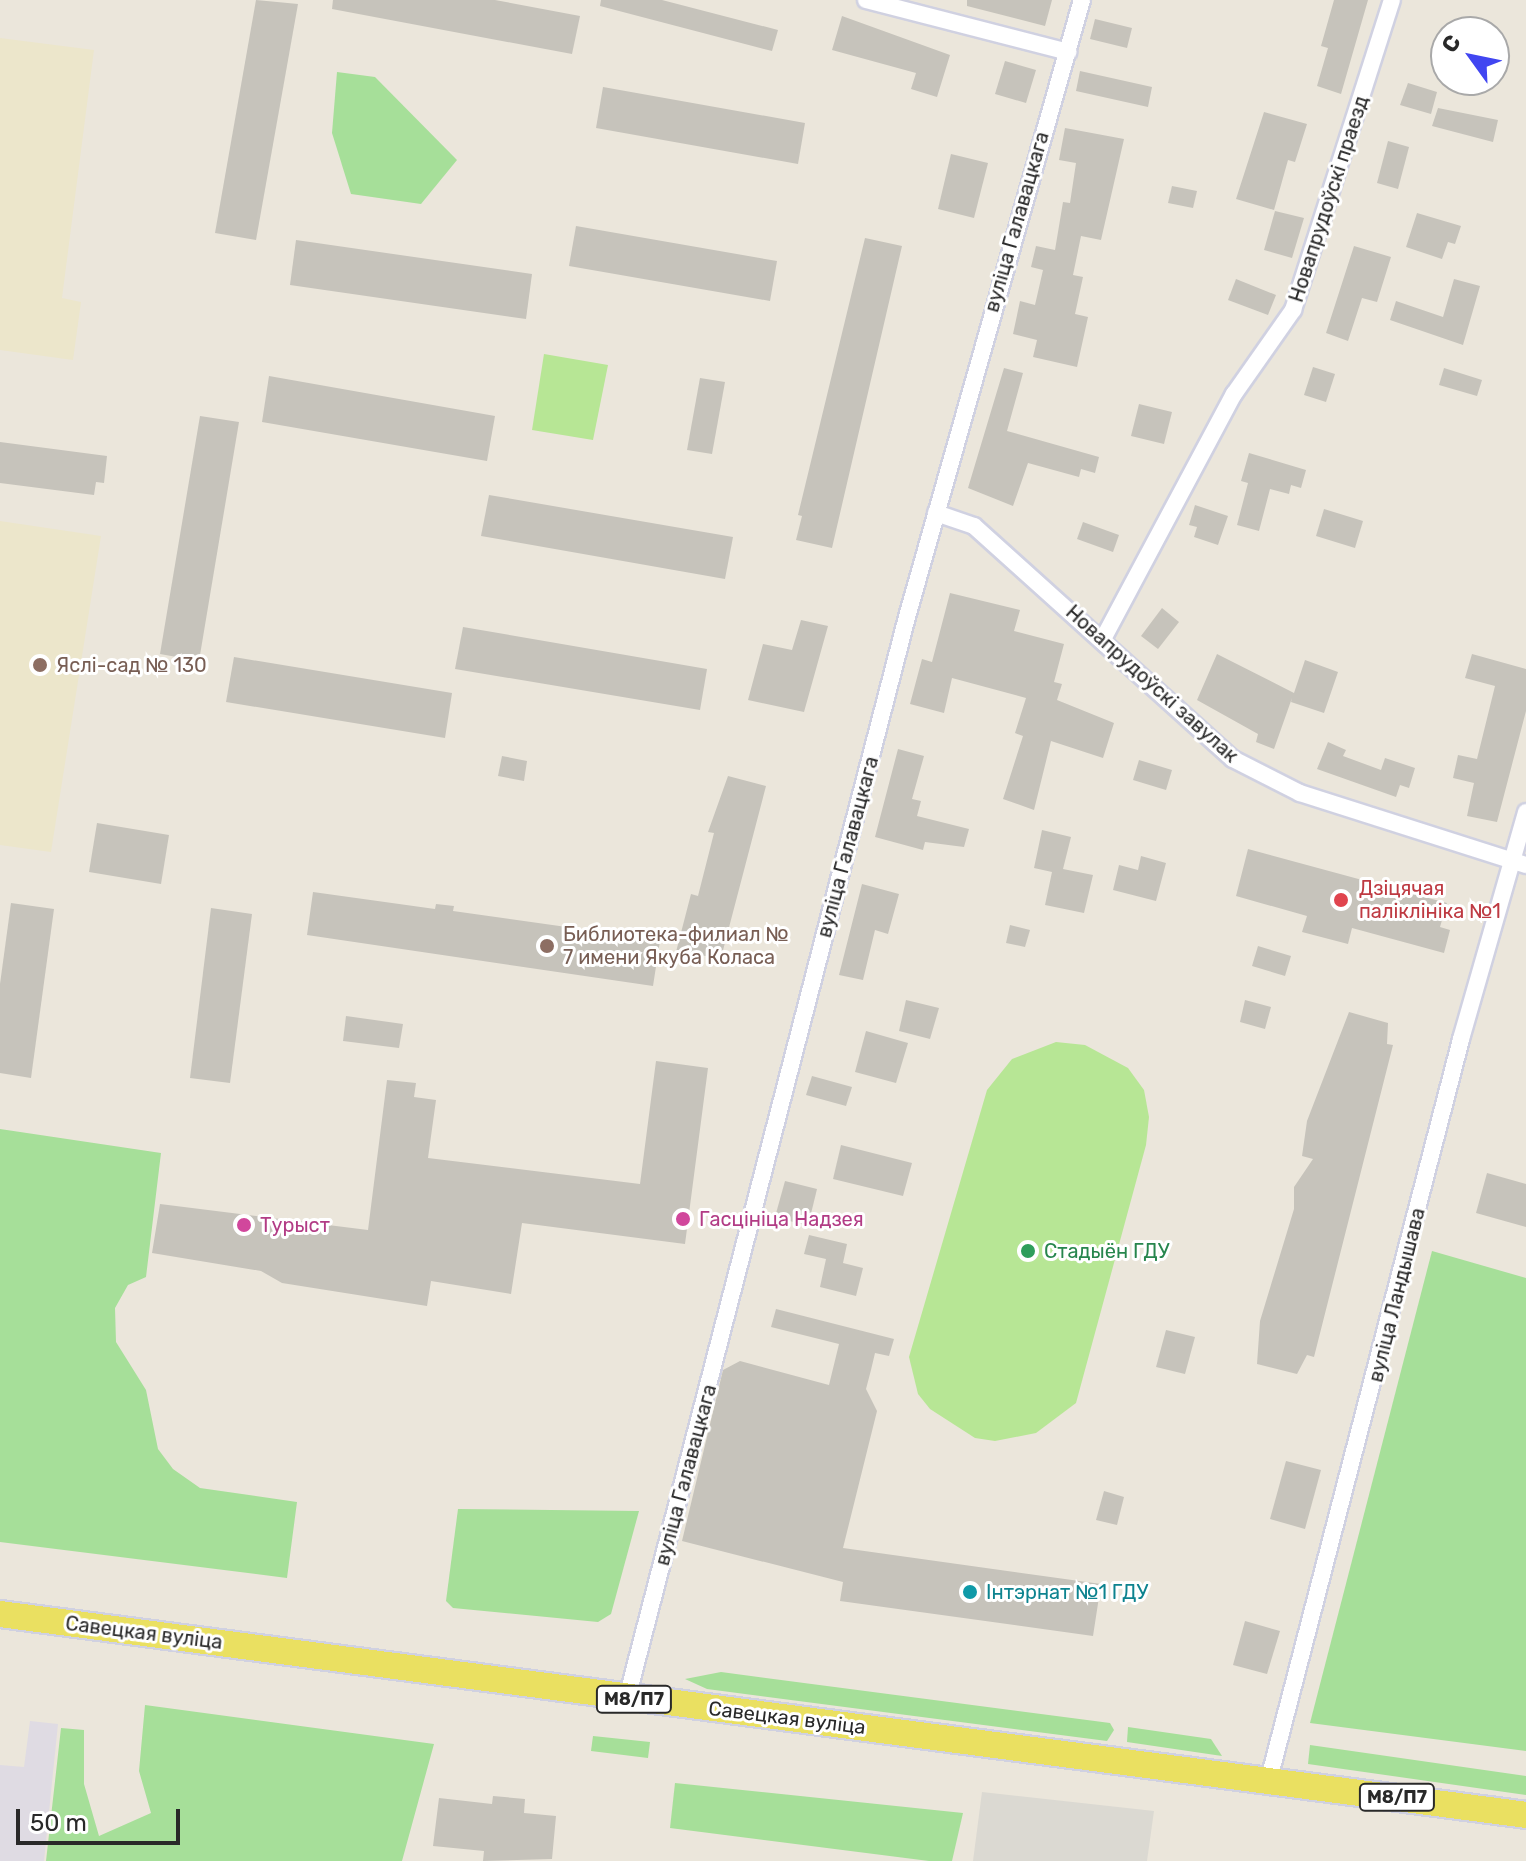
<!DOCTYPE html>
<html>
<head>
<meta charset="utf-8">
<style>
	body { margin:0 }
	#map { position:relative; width:1526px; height:1861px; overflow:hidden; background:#ebe6db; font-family:Rubik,sans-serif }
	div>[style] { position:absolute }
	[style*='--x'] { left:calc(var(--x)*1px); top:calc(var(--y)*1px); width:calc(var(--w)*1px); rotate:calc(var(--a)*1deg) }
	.industrial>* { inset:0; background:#dfdbe3 }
	.education>* { inset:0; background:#ece6cb }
	.green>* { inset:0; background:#a6df99 }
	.pitch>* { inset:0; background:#b7e695 }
	.plaza>* { inset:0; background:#dbd9d2 }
	.building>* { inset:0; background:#c6c3bb }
	.roads { filter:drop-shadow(2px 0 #d0d1e1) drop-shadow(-2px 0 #d0d1e1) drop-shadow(0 2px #d0d1e1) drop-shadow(0 -2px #d0d1e1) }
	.street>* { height:16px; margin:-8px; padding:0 8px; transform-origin:8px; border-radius:8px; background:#fff }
	.primary>* { height:26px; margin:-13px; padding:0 13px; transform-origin:13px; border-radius:13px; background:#eae061 }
	.dots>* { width:22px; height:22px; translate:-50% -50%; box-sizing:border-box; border:4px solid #fff; border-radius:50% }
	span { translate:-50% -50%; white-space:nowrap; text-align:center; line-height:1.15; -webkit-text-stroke:6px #fff; paint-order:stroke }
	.shield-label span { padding:2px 6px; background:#fff; border:2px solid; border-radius:6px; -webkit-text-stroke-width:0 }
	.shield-label { font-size:18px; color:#292929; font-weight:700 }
	.street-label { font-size:20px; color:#292929 }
	.education-label { font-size:20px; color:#785e54 }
	.left { translate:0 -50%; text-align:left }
	.health-label { font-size:20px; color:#be3a42 }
	.hotel-label { font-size:20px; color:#b23c85 }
	.leisure-label { font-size:20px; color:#27864d }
	.culture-label { font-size:20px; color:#0d838f }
	.north { position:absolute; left:1430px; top:16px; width:80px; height:80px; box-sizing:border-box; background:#fff; border:2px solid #a9a9a9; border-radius:50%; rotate:303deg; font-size:22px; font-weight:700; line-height:32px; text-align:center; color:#292929 }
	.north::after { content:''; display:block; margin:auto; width:28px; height:36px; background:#4146f1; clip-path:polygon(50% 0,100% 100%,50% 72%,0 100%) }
	.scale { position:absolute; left:16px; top:1809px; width:164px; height:36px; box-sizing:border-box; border:4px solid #292929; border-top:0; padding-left:10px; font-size:24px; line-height:28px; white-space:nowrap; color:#292929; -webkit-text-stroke:6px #fff; paint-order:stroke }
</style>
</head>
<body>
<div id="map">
	<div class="industrial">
		<i style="clip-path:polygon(30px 1721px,58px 1724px,44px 1861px,0 1861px,0 1765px,24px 1767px)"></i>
	</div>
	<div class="education">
		<i style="clip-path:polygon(0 38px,94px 50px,62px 298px,81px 302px,73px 360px,0 350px)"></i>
		<i style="clip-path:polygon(0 521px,101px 536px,51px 852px,0 845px)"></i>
	</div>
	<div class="green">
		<i style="clip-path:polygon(337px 72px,375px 77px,457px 160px,421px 204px,351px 194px,332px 133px)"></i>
		<i style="clip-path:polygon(0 1129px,161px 1153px,146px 1277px,128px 1285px,115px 1308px,116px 1342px,146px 1390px,158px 1449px,173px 1469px,200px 1488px,297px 1502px,287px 1578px,0 1542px)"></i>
		<i style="clip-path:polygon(1432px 1251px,1526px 1278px,1526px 1751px,1310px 1723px)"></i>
		<i style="clip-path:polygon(458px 1509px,639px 1511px,611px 1614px,598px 1622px,453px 1608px,446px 1601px)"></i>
		<i style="clip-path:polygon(721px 1672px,1110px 1723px,1114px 1730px,1107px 1741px,707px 1689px,685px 1679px)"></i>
		<i style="clip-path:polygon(145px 1705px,434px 1744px,402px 1861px,46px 1861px,61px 1728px,84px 1730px,84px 1784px,99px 1836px,151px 1813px,139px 1771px)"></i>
		<i style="clip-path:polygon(1128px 1727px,1211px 1739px,1222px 1756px,1127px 1742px)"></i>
		<i style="clip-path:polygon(593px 1736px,650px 1742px,648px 1758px,591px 1751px)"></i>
		<i style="clip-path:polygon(1310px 1745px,1526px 1776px,1526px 1795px,1308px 1764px)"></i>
		<i style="clip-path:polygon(675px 1783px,963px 1813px,952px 1861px,929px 1861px,670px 1828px)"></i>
	</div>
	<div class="pitch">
		<i style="clip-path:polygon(544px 354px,608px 365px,593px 440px,532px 430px)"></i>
		<i style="clip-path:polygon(1056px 1042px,1085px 1045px,1128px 1068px,1144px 1090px,1149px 1117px,1146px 1145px,1076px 1403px,1036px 1433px,995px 1441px,975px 1438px,930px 1409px,918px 1394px,909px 1357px,987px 1090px,1012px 1059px)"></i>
	</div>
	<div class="plaza">
		<i style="clip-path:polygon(982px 1792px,1154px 1811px,1147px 1861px,973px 1861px)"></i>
	</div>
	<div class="building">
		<i style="clip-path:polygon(256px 0,298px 4px,256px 240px,215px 233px)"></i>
		<i style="clip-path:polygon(333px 0,495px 0,580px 16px,572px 54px,332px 9px)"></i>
		<i style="clip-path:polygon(601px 0,662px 0,778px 30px,772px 51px,600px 6px)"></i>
		<i style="clip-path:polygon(967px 0,1052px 0,1045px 26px,967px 6px)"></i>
		<i style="clip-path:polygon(1334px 0,1368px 0,1341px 94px,1317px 86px,1328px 48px,1321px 46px)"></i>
		<i style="clip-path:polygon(842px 16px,950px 55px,937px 97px,911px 89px,916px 73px,832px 50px)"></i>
		<i style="clip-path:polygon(1095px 19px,1132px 28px,1127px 48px,1090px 39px)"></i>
		<i style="clip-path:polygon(1005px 61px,1036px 70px,1026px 103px,995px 94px)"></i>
		<i style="clip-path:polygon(1080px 71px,1152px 87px,1148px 107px,1076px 91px)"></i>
		<i style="clip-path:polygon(1408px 83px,1437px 92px,1431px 114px,1400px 105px)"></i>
		<i style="clip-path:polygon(603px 87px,805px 123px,798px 164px,596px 128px)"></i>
		<i style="clip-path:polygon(1438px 108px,1498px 120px,1493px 142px,1432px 126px)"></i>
		<i style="clip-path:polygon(1264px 112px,1307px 124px,1295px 162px,1288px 160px,1274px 210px,1236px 199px)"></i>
		<i style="clip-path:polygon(1065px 128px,1124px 139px,1101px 240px,1081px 236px,1073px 275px,1083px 277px,1075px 314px,1088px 317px,1077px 367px,1033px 357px,1037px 340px,1013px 334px,1020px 301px,1035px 305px,1043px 270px,1031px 267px,1036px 246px,1055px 250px,1063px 202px,1070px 203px,1076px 163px,1059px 160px)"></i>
		<i style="clip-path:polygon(1388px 141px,1409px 147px,1398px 189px,1377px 183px)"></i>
		<i style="clip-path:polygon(951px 154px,988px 163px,974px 218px,938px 209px)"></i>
		<i style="clip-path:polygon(1172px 186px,1197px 191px,1193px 208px,1168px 203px)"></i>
		<i style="clip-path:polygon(1275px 211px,1304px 218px,1292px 258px,1264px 250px)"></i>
		<i style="clip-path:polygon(1417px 213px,1461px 226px,1455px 244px,1448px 242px,1442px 259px,1406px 247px)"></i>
		<i style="clip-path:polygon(576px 226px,777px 261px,770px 301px,569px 266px)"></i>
		<i style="clip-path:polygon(865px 238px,902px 246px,832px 548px,796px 540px,802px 516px,798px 515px)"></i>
		<i style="clip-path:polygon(296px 240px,532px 274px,526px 319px,290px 285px)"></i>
		<i style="clip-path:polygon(1354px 246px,1391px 257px,1377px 302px,1362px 298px,1348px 341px,1326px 333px)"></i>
		<i style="clip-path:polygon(1236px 279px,1276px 295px,1268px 315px,1228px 300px)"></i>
		<i style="clip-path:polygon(1454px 279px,1480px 286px,1463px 345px,1390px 320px,1396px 301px,1443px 317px)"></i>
		<i style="clip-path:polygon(1313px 367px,1335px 374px,1326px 402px,1304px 395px)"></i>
		<i style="clip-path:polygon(1004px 368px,1023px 373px,1007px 431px,1099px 457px,1095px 473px,1081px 469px,1079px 477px,1028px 463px,1013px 506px,968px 488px)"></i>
		<i style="clip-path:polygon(1444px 368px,1482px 380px,1477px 396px,1439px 385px)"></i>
		<i style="clip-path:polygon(269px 376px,495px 416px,487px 461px,262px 422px)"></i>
		<i style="clip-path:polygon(700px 378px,725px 382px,712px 454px,687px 450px)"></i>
		<i style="clip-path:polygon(1139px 404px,1172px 412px,1164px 444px,1131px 436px)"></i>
		<i style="clip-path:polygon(200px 416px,239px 422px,199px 661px,160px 654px)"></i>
		<i style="clip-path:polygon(0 442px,107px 456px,104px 483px,96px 482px,94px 495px,0 483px)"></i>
		<i style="clip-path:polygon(1249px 453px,1306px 470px,1301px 488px,1291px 485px,1289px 494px,1270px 489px,1259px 531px,1237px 525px,1248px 483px,1241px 481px)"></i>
		<i style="clip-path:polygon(489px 495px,733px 537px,725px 579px,481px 536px)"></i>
		<i style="clip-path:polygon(1195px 505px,1228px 516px,1218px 545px,1194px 537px,1197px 527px,1189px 525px)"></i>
		<i style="clip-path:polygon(1324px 509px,1363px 521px,1355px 548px,1316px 536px)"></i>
		<i style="clip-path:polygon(1083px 522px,1119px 535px,1113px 552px,1077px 539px)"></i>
		<i style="clip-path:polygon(950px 593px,1020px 610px,1014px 631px,1064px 644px,1054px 682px,1062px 684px,1057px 700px,1114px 723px,1103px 758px,1051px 741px,1034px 810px,1003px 799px,1023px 736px,1015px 733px,1026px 698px,952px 678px,944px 713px,910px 704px,922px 659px,932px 662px)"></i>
		<i style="clip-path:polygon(1162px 608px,1179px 622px,1158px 649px,1141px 636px)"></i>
		<i style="clip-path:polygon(801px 620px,828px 626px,804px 712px,748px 700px,763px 644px,792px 650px)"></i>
		<i style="clip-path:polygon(463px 627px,707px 669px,700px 710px,455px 669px)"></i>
		<i style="clip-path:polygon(1217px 654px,1294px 693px,1305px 660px,1338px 672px,1324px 713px,1291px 702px,1292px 698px,1274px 749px,1256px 742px,1258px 734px,1197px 700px)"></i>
		<i style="clip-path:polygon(1472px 654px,1526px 669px,1526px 711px,1497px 822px,1467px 816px,1474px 783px,1453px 778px,1458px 755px,1477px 759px,1495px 686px,1465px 678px)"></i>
		<i style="clip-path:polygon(234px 657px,452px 693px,445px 738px,226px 702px)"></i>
		<i style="clip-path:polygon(1328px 742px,1346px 750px,1343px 756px,1381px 770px,1385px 758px,1415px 768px,1409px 788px,1400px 785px,1396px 797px,1317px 769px)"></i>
		<i style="clip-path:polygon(898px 749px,924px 756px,912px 799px,921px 801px,917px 816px,969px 829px,964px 847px,925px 842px,923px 850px,875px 837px)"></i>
		<i style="clip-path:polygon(502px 756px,527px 761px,524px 781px,498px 776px)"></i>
		<i style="clip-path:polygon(1139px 760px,1172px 770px,1166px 790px,1133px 780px)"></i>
		<i style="clip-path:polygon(728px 776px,766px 786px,721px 958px,676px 952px,691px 894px,698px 896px,714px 833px,708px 832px)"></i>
		<i style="clip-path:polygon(97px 823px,169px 835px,161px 884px,89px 872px)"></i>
		<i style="clip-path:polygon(1042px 830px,1071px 837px,1063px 869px,1093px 875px,1084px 913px,1045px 905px,1052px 872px,1034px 868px)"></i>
		<i style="clip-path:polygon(1248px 849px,1447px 903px,1440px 927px,1450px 930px,1444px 953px,1352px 928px,1348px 944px,1302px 932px,1307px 916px,1236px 896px)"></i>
		<i style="clip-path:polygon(1141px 856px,1166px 863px,1156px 901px,1113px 890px,1119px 865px,1138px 870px)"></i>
		<i style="clip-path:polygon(862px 884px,899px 894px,888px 934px,875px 930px,863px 980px,839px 975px)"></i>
		<i style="clip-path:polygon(313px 892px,435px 909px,436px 904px,454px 906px,453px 911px,609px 933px,609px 928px,628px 931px,627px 936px,660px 941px,653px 986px,307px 935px)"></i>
		<i style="clip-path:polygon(11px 903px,54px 909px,31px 1078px,0 1073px,0 984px)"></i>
		<i style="clip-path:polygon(211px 908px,252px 914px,230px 1083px,190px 1078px)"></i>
		<i style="clip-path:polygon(1010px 925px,1030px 930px,1025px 947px,1006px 943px)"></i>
		<i style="clip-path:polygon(1258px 946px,1291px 956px,1285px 976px,1252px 966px)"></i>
		<i style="clip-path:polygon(906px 1000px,939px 1008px,930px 1039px,899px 1031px)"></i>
		<i style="clip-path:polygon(1245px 1000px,1271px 1007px,1265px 1029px,1240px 1022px)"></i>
		<i style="clip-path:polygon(1349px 1012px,1388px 1023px,1387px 1044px,1393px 1045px,1314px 1357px,1307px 1355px,1297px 1374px,1257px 1364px,1260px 1321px,1294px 1209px,1294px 1187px,1313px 1159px,1302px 1156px,1307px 1121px)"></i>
		<i style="clip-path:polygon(346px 1016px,403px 1024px,399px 1048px,343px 1041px)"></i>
		<i style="clip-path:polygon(866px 1031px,908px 1043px,896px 1083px,855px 1072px)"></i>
		<i style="clip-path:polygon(656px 1061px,708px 1068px,685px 1244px,522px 1223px,511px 1294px,431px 1281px,427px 1306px,282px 1283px,261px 1271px,152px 1253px,160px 1204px,368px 1230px,387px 1080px,416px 1083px,414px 1097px,436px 1100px,428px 1158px,640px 1184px)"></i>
		<i style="clip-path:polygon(812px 1076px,852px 1087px,846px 1106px,806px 1095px)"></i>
		<i style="clip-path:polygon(841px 1145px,912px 1163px,903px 1196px,833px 1179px)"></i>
		<i style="clip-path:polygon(1487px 1173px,1526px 1184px,1526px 1227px,1476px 1213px)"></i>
		<i style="clip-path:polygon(785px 1181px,817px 1189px,808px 1226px,775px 1217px)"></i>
		<i style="clip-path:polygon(809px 1235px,847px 1244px,843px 1263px,863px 1268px,856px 1296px,820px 1287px,826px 1259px,804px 1254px)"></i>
		<i style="clip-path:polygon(776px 1309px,894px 1339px,889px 1356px,875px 1353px,871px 1370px,866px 1389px,877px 1411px,843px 1548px,1101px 1584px,1093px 1636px,840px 1601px,843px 1582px,682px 1541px,723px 1370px,740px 1361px,829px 1385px,839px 1344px,771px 1327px)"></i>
		<i style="clip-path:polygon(1166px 1330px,1195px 1337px,1185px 1374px,1156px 1367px)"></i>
		<i style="clip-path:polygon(1286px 1461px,1321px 1470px,1305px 1529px,1270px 1519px)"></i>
		<i style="clip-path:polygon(1104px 1491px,1124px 1497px,1117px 1525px,1096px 1520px)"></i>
		<i style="clip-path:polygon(1245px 1621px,1280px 1631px,1267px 1674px,1233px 1665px)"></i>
		<i style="clip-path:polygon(493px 1796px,525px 1799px,524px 1813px,556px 1816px,552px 1859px,483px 1861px,484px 1851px,433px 1846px,439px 1798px,492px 1804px)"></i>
	</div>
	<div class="roads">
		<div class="street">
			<i style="--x:866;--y:0;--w:209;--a:14.4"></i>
			<i style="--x:936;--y:513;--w:40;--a:18.9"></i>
			<i style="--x:974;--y:526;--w:348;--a:42"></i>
			<i style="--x:1233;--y:759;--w:75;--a:26.9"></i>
			<i style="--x:1300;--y:793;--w:237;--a:17.7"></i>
			<i style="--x:1103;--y:639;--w:278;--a:-61.9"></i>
			<i style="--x:1234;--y:394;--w:103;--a:-54.9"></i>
			<i style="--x:1293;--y:310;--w:325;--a:-72.3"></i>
			<i style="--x:627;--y:1698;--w:1117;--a:-75.48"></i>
			<i style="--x:907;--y:617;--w:641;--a:-74.17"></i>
			<i style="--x:1269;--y:1779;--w:765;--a:-75.45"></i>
			<i style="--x:1461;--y:1039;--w:236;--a:-74"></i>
		</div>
		<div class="primary">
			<i style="--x:0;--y:1614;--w:1539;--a:7.5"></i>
		</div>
	</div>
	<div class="dots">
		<i style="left:40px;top:665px;background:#8d6e63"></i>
		<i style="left:1341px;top:900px;background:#e0444e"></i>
		<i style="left:547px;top:946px;background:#8d6e63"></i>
		<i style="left:683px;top:1219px;background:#d1479c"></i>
		<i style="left:244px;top:1225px;background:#d1479c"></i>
		<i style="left:1028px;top:1251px;background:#2e9e5b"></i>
		<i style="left:970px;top:1592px;background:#0f9aa8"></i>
	</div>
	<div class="shield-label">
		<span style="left:634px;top:1699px">М8/П7</span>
		<span style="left:1397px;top:1797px">М8/П7</span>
	</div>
	<div class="street-label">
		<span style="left:1329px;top:199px;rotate:-72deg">Новапрудоўскі праезд</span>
		<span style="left:1017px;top:222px;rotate:-74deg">вуліца Галавацкага</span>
		<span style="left:1152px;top:684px;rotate:42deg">Новапрудоўскі завулак</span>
		<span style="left:848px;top:847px;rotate:-75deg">вуліца Галавацкага</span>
		<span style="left:1397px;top:1295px;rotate:-76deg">вуліца Ландышава</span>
		<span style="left:686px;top:1475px;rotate:-75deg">вуліца Галавацкага</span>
		<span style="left:144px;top:1633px;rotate:7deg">Савецкая вуліца</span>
		<span style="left:787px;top:1718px;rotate:7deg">Савецкая вуліца</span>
	</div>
	<div class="education-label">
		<span class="left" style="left:56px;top:665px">Яслі-сад № 130</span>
		<span class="left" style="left:563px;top:946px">Библиотека-филиал №<br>7 имени Якуба Коласа</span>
	</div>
	<div class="health-label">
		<span class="left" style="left:1359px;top:900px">Дзіцячая<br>паліклініка №1</span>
	</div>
	<div class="hotel-label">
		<span class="left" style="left:699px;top:1219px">Гасцініца Надзея</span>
		<span class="left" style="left:260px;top:1225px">Турыст</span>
	</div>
	<div class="leisure-label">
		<span class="left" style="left:1044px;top:1251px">Стадыён ГДУ</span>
	</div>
	<div class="culture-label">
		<span class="left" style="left:986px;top:1592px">Інтэрнат №1 ГДУ</span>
	</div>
	<div class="north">С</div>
	<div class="scale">50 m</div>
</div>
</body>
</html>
